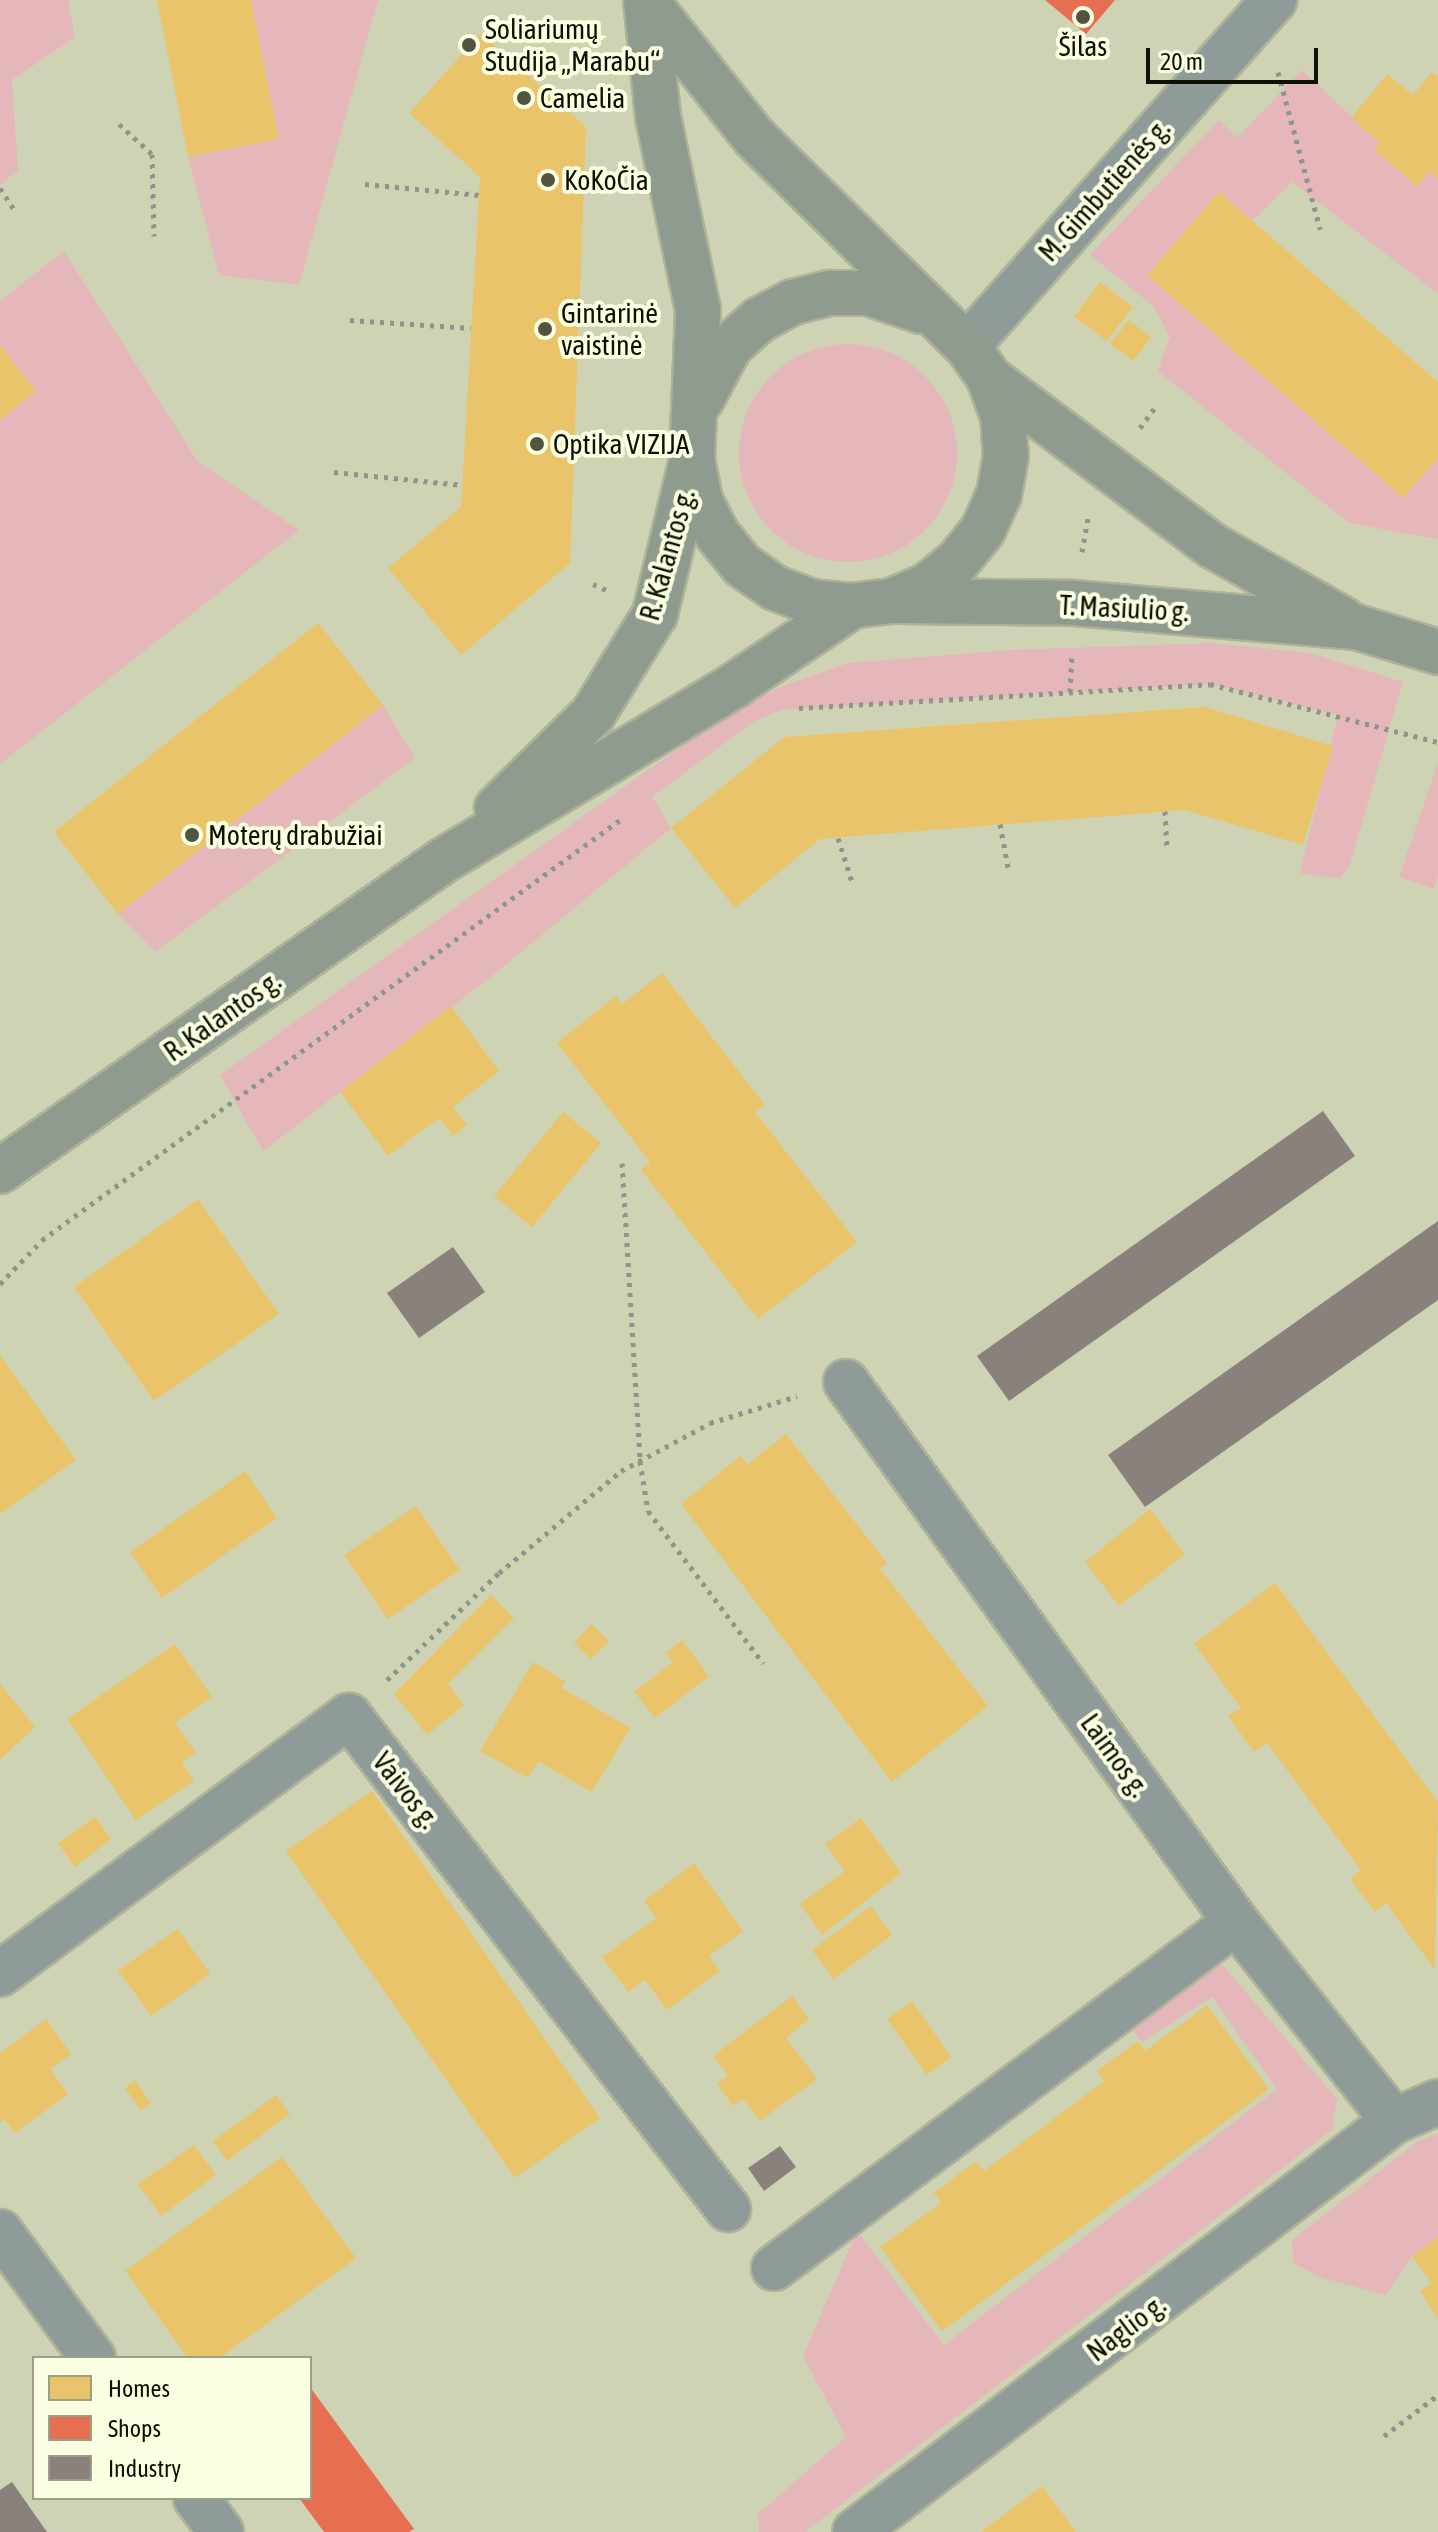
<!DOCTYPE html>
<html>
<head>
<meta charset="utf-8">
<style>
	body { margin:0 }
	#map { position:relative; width:1438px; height:2532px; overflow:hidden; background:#ced4b3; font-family:"Asap Condensed",sans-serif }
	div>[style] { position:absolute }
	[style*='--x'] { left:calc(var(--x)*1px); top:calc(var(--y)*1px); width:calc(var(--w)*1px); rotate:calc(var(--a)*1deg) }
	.green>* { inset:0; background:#e5b7ba }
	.round { border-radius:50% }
	.homes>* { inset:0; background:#e9c46a }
	.shops>* { inset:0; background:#e76f51 }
	.industry>* { inset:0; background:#8a817c }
	.path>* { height:5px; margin-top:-2.5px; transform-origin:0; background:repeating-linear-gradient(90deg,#8d968d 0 4px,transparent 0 10px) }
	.roads { filter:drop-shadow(2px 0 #aeb299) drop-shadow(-2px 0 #aeb299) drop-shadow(0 2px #aeb299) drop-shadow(0 -2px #aeb299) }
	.minor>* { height:44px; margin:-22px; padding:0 22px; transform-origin:22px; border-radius:22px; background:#8e9b99 }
	.major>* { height:44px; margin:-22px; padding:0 22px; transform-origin:22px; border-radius:22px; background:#909b90 }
	.dots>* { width:22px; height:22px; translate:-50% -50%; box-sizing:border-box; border:4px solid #faffe1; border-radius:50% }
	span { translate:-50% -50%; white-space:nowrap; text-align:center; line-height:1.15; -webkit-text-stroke:8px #faffe1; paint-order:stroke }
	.poi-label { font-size:28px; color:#0e1000 }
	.left { translate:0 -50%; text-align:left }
	.street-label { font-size:28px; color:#0e1000 }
	.legend { position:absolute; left:32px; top:2356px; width:280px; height:144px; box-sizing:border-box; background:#faffe1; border:2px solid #9c9f87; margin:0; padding:10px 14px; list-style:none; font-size:24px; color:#0e1000 }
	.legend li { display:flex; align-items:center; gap:16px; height:40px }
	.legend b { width:40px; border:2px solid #9c9f87 }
	.scale { position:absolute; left:1146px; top:48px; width:172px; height:36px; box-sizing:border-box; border:4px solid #0e1000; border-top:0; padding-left:10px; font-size:24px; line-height:28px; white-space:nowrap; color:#0e1000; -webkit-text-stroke:6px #faffe1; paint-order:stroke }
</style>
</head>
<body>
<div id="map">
	<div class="green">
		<i style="clip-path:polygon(0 0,68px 0,75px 37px,12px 80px,18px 170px,0 185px)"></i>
		<i style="clip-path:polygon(251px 0,378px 0,299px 285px,219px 275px,188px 157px,279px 138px)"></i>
		<i style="clip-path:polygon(1302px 70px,1380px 143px,1374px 150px,1416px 186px,1429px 172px,1438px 179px,1438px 294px,1292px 182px,1252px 221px,1219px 192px,1147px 275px,1403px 498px,1438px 458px,1438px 539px,1349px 523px,1158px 371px,1170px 336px,1152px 305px,1090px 255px,1219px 120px,1237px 138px)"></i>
		<i style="clip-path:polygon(64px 251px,198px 462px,299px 530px,0 764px,0 420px,36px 391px,0 345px,0 301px)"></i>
		<i class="round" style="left:739px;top:344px;width:218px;height:218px"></i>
		<i style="clip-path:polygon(1212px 643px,1310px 653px,1403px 682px,1350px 865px,1340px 879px,1300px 873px,1338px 715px,1210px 684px,781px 710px,753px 722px,652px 797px,671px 828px,496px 973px,263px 1151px,220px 1075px,714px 723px,780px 687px,848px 663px,1010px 650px)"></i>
		<i style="clip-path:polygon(383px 705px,415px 758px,155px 952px,118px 914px)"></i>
		<i style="clip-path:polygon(1438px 763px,1438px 877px,1434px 889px,1399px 877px)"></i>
		<i style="clip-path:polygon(1222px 1964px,1337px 2099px,1332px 2130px,805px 2532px,759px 2532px,758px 2514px,846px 2437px,803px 2356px,857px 2231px,944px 2345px,1277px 2089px,1212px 1997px,1142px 2042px,1127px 2025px)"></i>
		<i style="clip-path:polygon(1438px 2134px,1438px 2237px,1412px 2256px,1386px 2295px,1322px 2278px,1293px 2263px,1292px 2240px,1418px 2141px)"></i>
	</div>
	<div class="homes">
		<i style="clip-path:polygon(157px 0,251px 0,279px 139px,188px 157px)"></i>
		<i style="clip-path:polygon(481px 33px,586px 127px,570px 563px,461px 655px,388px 568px,461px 507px,480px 177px,409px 113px)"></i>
		<i style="clip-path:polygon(1431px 73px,1438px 76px,1438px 179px,1429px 172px,1417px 186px,1374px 150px,1380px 143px,1351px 118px,1387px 74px,1413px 95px)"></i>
		<i style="clip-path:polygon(1219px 192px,1438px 382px,1438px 458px,1403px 498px,1147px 275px)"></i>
		<i style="clip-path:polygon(1100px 282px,1133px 307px,1107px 341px,1074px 317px)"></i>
		<i style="clip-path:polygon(1129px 320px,1151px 337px,1133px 361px,1110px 344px)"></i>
		<i style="clip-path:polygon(0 345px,36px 391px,0 420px)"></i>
		<i style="clip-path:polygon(318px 623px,383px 705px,118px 914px,54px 832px)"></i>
		<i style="clip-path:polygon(1205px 707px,1333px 746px,1303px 845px,1185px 810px,820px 839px,735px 908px,671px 828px,784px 737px)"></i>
		<i style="clip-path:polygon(662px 973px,765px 1105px,755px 1112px,857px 1242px,758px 1319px,641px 1170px,650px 1162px,557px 1043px,616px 996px,622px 1004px)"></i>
		<i style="clip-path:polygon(451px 1006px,499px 1071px,453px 1107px,467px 1125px,453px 1136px,439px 1118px,388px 1156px,340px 1092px)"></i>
		<i style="clip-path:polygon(563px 1112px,601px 1143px,532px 1227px,494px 1196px)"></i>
		<i style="clip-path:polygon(198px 1199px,279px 1314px,154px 1401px,74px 1287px)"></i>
		<i style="clip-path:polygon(0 1355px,76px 1460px,0 1514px)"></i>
		<i style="clip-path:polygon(786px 1434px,887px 1563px,880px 1569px,988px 1706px,892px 1782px,681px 1504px,740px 1456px,747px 1465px)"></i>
		<i style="clip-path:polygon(245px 1471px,277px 1518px,162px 1598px,130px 1552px)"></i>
		<i style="clip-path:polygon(416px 1506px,460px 1570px,388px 1619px,344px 1555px)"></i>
		<i style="clip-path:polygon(1150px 1509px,1185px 1554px,1119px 1606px,1085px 1562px)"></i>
		<i style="clip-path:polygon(1275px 1583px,1438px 1802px,1435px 1970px,1386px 1903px,1375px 1912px,1350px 1879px,1361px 1870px,1267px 1743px,1254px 1752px,1228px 1716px,1241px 1708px,1194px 1644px)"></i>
		<i style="clip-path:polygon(491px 1595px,514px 1618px,448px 1684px,464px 1705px,427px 1735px,394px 1694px)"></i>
		<i style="clip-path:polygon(591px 1624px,609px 1641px,591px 1659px,574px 1643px)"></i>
		<i style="clip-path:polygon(682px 1640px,709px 1676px,655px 1718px,634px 1692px,673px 1662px,666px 1653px)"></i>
		<i style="clip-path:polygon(175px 1644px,212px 1697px,175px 1723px,196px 1753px,182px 1762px,194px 1781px,136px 1820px,67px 1719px)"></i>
		<i style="clip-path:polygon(533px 1662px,565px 1681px,562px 1688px,630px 1728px,592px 1792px,538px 1761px,528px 1778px,480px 1751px)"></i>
		<i style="clip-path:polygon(0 1684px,35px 1727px,0 1760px)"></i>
		<i style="clip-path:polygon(372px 1791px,600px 2118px,515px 2178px,286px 1851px)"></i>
		<i style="clip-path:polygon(95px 1817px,111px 1839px,75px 1867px,58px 1843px)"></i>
		<i style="clip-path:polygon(861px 1818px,901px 1873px,822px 1935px,800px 1904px,845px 1871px,825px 1844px)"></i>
		<i style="clip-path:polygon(694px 1863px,743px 1931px,709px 1956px,720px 1971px,667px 2010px,645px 1980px,628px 1992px,602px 1957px,656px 1918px,644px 1901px)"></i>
		<i style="clip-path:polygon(871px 1906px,892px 1935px,833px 1979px,812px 1950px)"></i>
		<i style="clip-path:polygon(178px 1929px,210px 1974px,151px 2016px,118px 1970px)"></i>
		<i style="clip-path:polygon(792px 1996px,809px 2019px,786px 2038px,817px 2079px,760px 2121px,743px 2099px,733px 2106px,717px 2084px,728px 2075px,713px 2056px)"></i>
		<i style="clip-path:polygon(912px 2001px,951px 2057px,927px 2075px,887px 2019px)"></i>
		<i style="clip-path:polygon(1207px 2005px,1269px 2089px,942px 2331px,880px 2247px,941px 2203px,934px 2193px,976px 2161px,984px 2171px,1104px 2081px,1097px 2071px,1138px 2041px,1145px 2051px)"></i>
		<i style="clip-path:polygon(46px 2019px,71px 2054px,50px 2069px,68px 2094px,15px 2133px,4px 2119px,0 2123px,0 2053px)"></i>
		<i style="clip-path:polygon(135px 2080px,151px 2103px,141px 2111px,125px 2088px)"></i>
		<i style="clip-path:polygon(276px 2095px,290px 2114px,227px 2161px,213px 2141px)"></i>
		<i style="clip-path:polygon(194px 2145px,216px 2175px,161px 2216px,138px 2184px)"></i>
		<i style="clip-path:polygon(282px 2157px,356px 2258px,220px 2358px,188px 2358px,125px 2271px)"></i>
		<i style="clip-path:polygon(1438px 2237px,1438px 2318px,1420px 2292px,1432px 2283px,1412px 2256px)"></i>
		<i style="clip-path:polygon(1042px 2486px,1076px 2532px,981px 2532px)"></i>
	</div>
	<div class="shops">
		<i style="clip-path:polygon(1045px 0,1115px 0,1086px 34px)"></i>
		<i style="clip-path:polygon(310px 2387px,414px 2529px,409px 2532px,324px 2532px,299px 2498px,310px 2498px)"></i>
	</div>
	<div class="industry">
		<i style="clip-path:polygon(1323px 1111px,1355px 1156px,1009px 1401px,977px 1356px)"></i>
		<i style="clip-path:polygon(1438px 1221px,1438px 1300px,1145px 1507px,1108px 1455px)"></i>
		<i style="clip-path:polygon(453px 1247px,485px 1292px,419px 1338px,387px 1293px)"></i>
		<i style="clip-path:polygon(780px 2146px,796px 2167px,764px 2191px,748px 2168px)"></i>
		<i style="clip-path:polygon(12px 2482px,47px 2532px,0 2532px,0 2490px)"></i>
	</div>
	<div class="path">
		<i style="--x:1278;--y:72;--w:163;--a:75"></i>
		<i style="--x:119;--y:124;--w:45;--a:42.3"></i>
		<i style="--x:152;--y:154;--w:82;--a:88.6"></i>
		<i style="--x:365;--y:184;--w:115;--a:5.5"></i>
		<i style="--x:0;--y:188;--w:30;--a:57"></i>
		<i style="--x:350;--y:320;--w:121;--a:3.8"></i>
		<i style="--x:1140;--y:428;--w:24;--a:-54"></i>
		<i style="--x:334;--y:472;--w:129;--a:5.8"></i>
		<i style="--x:1082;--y:552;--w:34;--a:-80"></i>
		<i style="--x:593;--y:584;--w:17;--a:24"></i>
		<i style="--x:1070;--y:692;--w:38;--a:-87"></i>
		<i style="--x:799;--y:708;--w:412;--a:-3.3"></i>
		<i style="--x:1210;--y:684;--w:235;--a:14.3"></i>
		<i style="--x:1165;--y:811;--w:37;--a:87"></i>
		<i style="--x:1000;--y:824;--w:44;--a:79.5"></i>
		<i style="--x:838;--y:838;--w:49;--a:72.3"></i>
		<i style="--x:622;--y:1163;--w:299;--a:86.5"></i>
		<i style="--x:640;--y:1461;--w:51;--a:80.9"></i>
		<i style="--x:648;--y:1511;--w:191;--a:52.9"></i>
		<i style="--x:0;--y:1284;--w:61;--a:-46.3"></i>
		<i style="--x:42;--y:1240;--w:714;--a:-36"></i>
		<i style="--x:387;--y:1680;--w:155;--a:-43.7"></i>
		<i style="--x:499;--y:1573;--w:159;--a:-39.9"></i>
		<i style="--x:621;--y:1471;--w:101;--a:-28.3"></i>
		<i style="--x:710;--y:1423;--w:91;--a:-17.2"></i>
		<i style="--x:1384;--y:2436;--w:68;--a:-37.2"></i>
	</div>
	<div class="roads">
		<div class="minor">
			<i style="--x:967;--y:346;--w:463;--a:-48.4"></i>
			<i style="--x:846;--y:1382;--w:666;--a:54.16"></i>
			<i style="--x:1236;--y:1922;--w:254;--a:51.6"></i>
			<i style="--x:0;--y:1974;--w:434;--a:-36.5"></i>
			<i style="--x:349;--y:1716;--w:622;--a:52.45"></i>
			<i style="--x:0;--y:2232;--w:157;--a:53.6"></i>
			<i style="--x:774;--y:2268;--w:577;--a:-36.83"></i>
			<i style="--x:196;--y:2498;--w:42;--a:53.7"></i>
			<i style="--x:855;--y:2532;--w:678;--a:-37.33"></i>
			<i style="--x:1394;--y:2121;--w:48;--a:-23.4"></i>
		</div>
		<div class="major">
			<i style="--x:647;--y:2;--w:172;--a:51.6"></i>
			<i style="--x:754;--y:137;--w:298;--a:44.5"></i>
			<i style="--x:967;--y:346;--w:39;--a:55"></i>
			<i style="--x:989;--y:378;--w:40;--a:69.8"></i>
			<i style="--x:1003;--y:416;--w:39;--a:86"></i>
			<i style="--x:1006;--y:455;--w:40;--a:100"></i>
			<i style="--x:999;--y:494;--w:39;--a:114"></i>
			<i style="--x:983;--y:530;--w:40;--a:129"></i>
			<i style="--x:958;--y:561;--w:40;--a:141"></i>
			<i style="--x:927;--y:586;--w:39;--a:157"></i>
			<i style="--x:891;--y:601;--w:39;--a:173"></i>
			<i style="--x:852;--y:606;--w:40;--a:-174.3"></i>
			<i style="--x:812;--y:602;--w:40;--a:-159"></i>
			<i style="--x:775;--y:588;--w:40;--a:-145.1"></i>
			<i style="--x:742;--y:565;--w:40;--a:-129"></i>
			<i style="--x:717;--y:534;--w:38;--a:-117"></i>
			<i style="--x:700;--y:500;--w:41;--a:-101.3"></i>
			<i style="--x:989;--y:378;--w:280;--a:36.9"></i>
			<i style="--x:1213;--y:546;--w:150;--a:29.5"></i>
			<i style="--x:701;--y:400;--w:61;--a:-61.8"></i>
			<i style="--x:730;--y:346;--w:39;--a:-42"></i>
			<i style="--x:759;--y:320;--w:38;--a:-28"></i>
			<i style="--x:793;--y:302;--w:38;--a:-14"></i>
			<i style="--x:830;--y:293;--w:38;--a:0"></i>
			<i style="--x:868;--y:293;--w:56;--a:18.8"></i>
			<i style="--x:897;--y:601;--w:177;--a:0.6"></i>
			<i style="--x:1074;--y:603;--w:283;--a:4.9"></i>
			<i style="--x:1356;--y:627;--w:86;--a:17"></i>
			<i style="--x:497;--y:808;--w:134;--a:-44.4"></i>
			<i style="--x:593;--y:714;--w:118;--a:-58.2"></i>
			<i style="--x:655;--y:614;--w:158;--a:-76.5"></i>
			<i style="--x:692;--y:460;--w:150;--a:-87.7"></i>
			<i style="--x:698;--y:310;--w:198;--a:-101.7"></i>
			<i style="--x:658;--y:116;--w:117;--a:-95.9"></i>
			<i style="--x:0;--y:1171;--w:542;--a:-35.01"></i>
			<i style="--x:444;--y:860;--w:340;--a:-31"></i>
			<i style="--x:735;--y:685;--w:141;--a:-34"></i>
		</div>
	</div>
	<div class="dots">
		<i style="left:1083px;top:17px;background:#51553f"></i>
		<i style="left:469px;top:45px;background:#51553f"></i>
		<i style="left:524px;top:98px;background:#51553f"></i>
		<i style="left:548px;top:180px;background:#51553f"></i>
		<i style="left:545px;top:329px;background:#51553f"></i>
		<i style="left:537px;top:444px;background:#51553f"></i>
		<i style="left:192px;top:835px;background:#51553f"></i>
	</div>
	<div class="poi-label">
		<span class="left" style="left:485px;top:45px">Soliariumų<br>Studija „Marabu“</span>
		<span style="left:1083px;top:46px">Šilas</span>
		<span class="left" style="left:540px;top:98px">Camelia</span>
		<span class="left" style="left:564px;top:180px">KoKoČia</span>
		<span class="left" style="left:561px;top:329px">Gintarinė<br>vaistinė</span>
		<span class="left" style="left:553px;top:444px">Optika VIZIJA</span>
		<span class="left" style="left:208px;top:835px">Moterų drabužiai</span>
	</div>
	<div class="street-label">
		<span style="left:1104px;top:190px;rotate:-48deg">M. Gimbutienės g.</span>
		<span style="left:667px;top:555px;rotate:-74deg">R. Kalantos g.</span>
		<span style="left:1124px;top:608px;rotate:3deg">T. Masiulio g.</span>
		<span style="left:222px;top:1016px;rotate:-35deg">R. Kalantos g.</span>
		<span style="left:1115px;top:1755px;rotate:54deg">Laimos g.</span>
		<span style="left:406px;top:1790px;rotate:52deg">Vaivos g.</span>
		<span style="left:1126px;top:2328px;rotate:-37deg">Naglio g.</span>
	</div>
	<ul class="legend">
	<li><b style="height:22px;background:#e9c46a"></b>Homes</li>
	<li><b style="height:22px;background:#e76f51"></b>Shops</li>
	<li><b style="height:22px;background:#8a817c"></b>Industry</li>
	</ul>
	<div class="scale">20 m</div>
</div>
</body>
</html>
